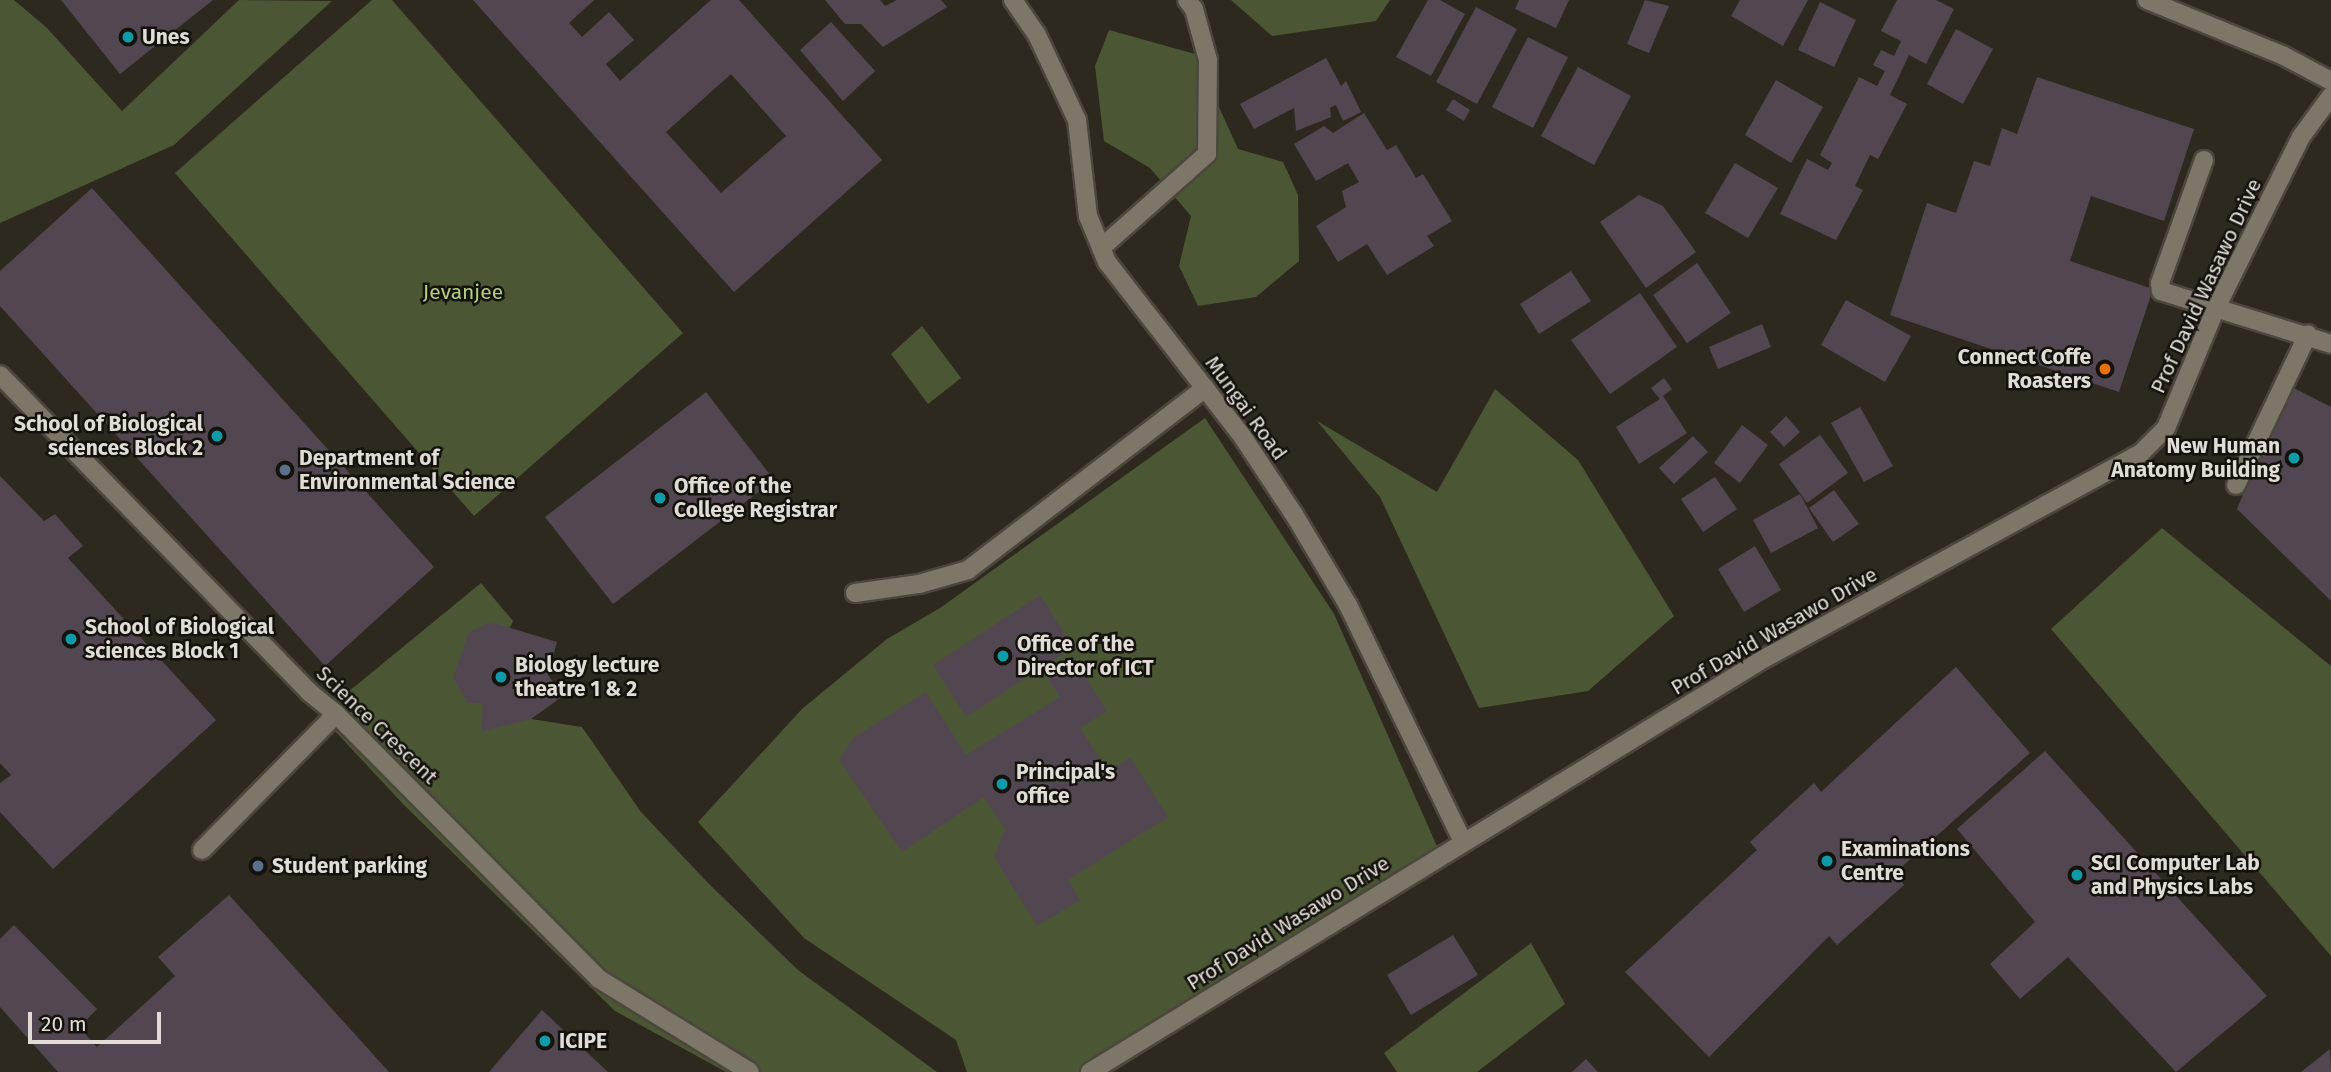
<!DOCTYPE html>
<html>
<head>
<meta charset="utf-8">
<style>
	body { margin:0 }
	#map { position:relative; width:2331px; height:1072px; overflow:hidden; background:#2e291e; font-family:"Fira Sans",sans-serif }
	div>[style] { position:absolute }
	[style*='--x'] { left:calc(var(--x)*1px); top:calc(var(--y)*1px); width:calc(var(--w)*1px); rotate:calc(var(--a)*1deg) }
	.green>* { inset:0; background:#4b5734 }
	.building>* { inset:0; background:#524751 }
	.roads { filter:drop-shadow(2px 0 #4c473d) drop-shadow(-2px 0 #4c473d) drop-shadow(0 2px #4c473d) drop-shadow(0 -2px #4c473d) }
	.minor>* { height:18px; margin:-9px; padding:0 9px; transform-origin:9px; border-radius:9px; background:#7d7769 }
	.dots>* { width:19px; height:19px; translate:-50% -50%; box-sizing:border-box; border:4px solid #14120d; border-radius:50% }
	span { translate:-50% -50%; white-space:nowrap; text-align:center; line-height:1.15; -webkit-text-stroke:5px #14120d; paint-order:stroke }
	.poi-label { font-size:21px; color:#e1ddd6; font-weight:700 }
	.left { translate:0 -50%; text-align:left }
	.right { translate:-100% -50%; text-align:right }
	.street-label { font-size:21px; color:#e1ddd6 }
	.park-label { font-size:21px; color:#b3ce81 }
	.scale { position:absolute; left:28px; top:1012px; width:133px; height:32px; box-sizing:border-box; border:4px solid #e1ddd6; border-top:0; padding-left:9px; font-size:21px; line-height:24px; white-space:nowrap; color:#e1ddd6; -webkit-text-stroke:5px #14120d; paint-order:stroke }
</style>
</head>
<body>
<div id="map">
	<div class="green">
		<i style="clip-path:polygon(0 0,14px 0,47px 28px,122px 111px,239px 0,332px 1px,174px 145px,0 223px)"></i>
		<i style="clip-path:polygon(372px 0,392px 0,683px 333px,474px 516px,175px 173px)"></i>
		<i style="clip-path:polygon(1231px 0,1390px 0,1376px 21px,1272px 36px)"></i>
		<i style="clip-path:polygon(1109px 30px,1195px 54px,1238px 149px,1283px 162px,1298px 195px,1299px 261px,1256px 297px,1198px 306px,1179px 266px,1191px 216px,1150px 168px,1104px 141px,1095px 66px)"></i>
		<i style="clip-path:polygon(922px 326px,961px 378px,928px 404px,891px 354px)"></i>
		<i style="clip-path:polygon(1495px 389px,1578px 460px,1674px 616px,1588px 691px,1479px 708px,1380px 497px,1317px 421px,1437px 492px)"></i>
		<i style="clip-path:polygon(1205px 418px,1334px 614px,1444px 862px,1113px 1072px,967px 1072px,956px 1040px,804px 938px,698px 822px,802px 709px,887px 639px,940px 608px)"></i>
		<i style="clip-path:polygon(2162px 528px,2331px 666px,2331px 956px,2051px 629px)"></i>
		<i style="clip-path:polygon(481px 583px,513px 621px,490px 668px,531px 719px,582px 727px,641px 812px,708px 883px,798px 970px,937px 1072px,726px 1072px,615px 1011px,404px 805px,320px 715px)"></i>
		<i style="clip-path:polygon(1531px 943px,1565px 1004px,1477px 1072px,1397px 1072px,1384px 1053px)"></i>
	</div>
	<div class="building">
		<i style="clip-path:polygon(61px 0,213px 0,120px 74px)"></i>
		<i style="clip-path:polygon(evenodd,473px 0,594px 0,569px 23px,582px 37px,609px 12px,634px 40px,606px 64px,620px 81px,711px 0,739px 0,882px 160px,734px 292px,473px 0,731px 74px,786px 136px,721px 193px,666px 132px,731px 74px)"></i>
		<i style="clip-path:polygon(825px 0,880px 0,885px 6px,897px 0,941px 0,947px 7px,883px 47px,861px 24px,845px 24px)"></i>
		<i style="clip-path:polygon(1428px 0,1440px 0,1465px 14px,1431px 76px,1396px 57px)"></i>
		<i style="clip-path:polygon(1519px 0,1569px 0,1556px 28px,1515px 9px)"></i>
		<i style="clip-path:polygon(1645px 0,1669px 6px,1649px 53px,1627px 44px)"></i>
		<i style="clip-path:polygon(1740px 0,1808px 0,1783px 46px,1731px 16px)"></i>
		<i style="clip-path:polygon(1897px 0,1936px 0,1954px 9px,1926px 64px,1909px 55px,1890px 95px,1907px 104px,1878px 159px,1870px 155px,1855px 186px,1863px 190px,1836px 240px,1780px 214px,1807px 159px,1828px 170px,1832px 163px,1820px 155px,1859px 77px,1877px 86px,1885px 71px,1873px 65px,1881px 50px,1894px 56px,1901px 41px,1881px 31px)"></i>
		<i style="clip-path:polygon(1820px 2px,1856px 20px,1834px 67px,1798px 50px)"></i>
		<i style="clip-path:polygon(1476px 7px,1517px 29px,1477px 104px,1436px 82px)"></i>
		<i style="clip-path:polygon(831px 22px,875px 71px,843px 101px,800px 50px)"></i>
		<i style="clip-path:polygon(1956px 29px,1993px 49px,1963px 104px,1927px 84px)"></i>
		<i style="clip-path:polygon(1528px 37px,1568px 57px,1533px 128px,1492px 107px)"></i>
		<i style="clip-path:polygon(1326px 58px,1341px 86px,1346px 81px,1361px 112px,1343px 121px,1336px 105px,1330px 108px,1331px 117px,1296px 131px,1294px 108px,1254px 129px,1240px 104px)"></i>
		<i style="clip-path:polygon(1578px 67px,1631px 96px,1594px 165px,1541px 136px)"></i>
		<i style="clip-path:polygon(2037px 77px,2194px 129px,2164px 221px,2091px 196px,2070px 261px,2153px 289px,2119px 392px,1890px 315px,1927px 203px,1956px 213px,1974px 161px,1990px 166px,2002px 128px,2017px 134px)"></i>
		<i style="clip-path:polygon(1776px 80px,1823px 107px,1791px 163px,1745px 135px)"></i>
		<i style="clip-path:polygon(1453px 99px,1470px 110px,1464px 121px,1446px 110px)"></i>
		<i style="clip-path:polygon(1364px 113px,1387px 150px,1396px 145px,1416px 178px,1423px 174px,1452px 221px,1427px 236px,1434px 246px,1387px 275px,1367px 244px,1338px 262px,1316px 226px,1346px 207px,1342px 191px,1359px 182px,1348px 163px,1316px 181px,1294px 144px,1324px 126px,1333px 133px)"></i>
		<i style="clip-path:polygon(1735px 163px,1778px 188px,1748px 238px,1705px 213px)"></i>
		<i style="clip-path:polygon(92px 188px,434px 567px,325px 666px,0 306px,0 271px)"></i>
		<i style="clip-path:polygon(1639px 195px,1663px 206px,1696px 252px,1646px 288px,1600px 222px)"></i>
		<i style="clip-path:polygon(1697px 263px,1731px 313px,1687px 343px,1653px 295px)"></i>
		<i style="clip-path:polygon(1571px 271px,1591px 301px,1539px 334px,1520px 304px)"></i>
		<i style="clip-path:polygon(1640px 293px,1677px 347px,1610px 394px,1571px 340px)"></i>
		<i style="clip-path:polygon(1846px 300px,1911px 336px,1885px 382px,1821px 345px)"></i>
		<i style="clip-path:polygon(1762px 324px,1771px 347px,1718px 369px,1709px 347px)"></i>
		<i style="clip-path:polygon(1664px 378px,1672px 389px,1663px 396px,1687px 433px,1639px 464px,1616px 427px,1660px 399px,1651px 388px)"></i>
		<i style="clip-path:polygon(2288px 385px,2331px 407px,2331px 601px,2237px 509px)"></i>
		<i style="clip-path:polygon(706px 392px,774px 480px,613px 604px,545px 517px)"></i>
		<i style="clip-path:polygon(1860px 407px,1893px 466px,1864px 482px,1831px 423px)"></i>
		<i style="clip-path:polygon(1786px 416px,1800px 432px,1784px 447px,1770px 432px)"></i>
		<i style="clip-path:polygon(1742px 425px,1768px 445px,1740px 483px,1714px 463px)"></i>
		<i style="clip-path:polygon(1820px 435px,1848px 473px,1807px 503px,1779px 464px)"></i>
		<i style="clip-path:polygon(1693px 436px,1708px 452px,1674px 484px,1659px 468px)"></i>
		<i style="clip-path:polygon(0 476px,44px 521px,55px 514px,83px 546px,68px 558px,216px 720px,53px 869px,0 812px,0 783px,11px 775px,0 763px)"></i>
		<i style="clip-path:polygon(1715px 477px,1737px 509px,1703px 532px,1681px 499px)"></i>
		<i style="clip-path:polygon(1834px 490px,1859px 524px,1833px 542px,1809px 508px)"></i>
		<i style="clip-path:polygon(1800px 494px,1818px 528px,1771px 553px,1753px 520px)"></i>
		<i style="clip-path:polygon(1755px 546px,1781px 590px,1744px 612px,1718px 569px)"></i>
		<i style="clip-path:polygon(1040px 595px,1073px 647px,966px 717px,933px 665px)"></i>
		<i style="clip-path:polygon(491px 622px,557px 642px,548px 675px,563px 696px,531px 719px,481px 732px,483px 703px,468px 703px,453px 678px,469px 632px)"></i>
		<i style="clip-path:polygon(1075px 660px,1107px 711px,1080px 728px,1108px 772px,1130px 757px,1168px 817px,1068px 880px,1080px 900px,1037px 926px,994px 857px,1005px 829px,984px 797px,902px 852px,839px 760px,853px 738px,926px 692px,966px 755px,1060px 697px,1047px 677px)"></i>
		<i style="clip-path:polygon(1956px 667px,2030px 753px,1896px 872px,1904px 885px,1837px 945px,1829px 936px,1709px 1057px,1625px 972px,1757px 850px,1750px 842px,1814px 783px,1821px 792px)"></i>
		<i style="clip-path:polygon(2045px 751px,2267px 996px,2176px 1072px,2068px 957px,2020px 999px,1990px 964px,2035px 922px,1957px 829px)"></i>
		<i style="clip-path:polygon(229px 895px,389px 1072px,58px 1072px,0 1007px,0 939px,14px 925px,97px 1009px,79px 1027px,97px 1047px,175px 976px,158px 957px)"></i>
		<i style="clip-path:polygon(1453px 935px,1478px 975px,1411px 1015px,1387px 975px)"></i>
		<i style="clip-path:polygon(542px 1010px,608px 1072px,489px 1072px)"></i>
		<i style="clip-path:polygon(2330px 1049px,2331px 1072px,2301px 1072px)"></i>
		<i style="clip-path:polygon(1586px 1059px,1598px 1072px,1572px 1072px)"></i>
	</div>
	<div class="roads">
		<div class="minor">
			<i style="--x:1013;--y:0;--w:42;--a:55.6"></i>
			<i style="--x:1037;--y:35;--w:94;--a:64.8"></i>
			<i style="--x:1077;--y:120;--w:97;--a:83.5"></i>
			<i style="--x:1088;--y:216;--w:50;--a:67.6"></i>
			<i style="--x:1107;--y:262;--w:220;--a:52.2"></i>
			<i style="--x:1242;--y:436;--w:96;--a:56.5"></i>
			<i style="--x:1295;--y:516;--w:104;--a:59.2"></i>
			<i style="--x:1348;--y:605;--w:263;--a:64.1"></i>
			<i style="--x:2147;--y:0;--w:148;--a:22.2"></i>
			<i style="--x:2284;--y:56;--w:53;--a:28"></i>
			<i style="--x:2204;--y:160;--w:131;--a:109.7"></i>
			<i style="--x:2160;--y:283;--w:8;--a:83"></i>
			<i style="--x:2161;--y:291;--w:178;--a:17.3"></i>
			<i style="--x:1101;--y:248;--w:142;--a:-41.6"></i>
			<i style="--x:1207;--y:154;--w:94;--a:-89.4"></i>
			<i style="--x:1208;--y:60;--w:53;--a:-105.4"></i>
			<i style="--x:1194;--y:9;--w:11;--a:-128"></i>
			<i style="--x:0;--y:375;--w:443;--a:45.7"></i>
			<i style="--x:309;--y:692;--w:35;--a:39"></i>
			<i style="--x:336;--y:714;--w:373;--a:45.2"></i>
			<i style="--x:599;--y:979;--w:177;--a:31.6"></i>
			<i style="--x:2236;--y:485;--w:167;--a:-64.5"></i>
			<i style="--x:855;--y:593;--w:65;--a:-8"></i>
			<i style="--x:919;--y:584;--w:51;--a:-15.9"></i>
			<i style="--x:968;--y:570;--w:299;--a:-37.5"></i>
			<i style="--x:202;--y:850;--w:191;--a:-45.4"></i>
			<i style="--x:1090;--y:1072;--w:792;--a:-31.52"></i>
			<i style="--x:1765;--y:658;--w:428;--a:-28.6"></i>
			<i style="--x:2141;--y:453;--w:35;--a:-45"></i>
			<i style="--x:2166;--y:428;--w:128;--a:-67.4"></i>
			<i style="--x:2215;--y:310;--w:193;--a:-63.6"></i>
			<i style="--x:2301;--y:137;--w:51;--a:-53.8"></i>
		</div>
	</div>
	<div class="dots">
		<i style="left:128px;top:37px;background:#0f9aa8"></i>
		<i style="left:2105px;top:369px;background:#e8710a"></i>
		<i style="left:217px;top:436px;background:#0f9aa8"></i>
		<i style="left:2294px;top:458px;background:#0f9aa8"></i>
		<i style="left:285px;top:470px;background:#5c6f8a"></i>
		<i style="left:660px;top:498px;background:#0f9aa8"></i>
		<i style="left:71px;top:639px;background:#0f9aa8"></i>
		<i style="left:1003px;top:656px;background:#0f9aa8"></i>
		<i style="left:501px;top:677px;background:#0f9aa8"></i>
		<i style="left:1002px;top:784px;background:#0f9aa8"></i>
		<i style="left:1827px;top:861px;background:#0f9aa8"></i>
		<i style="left:258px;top:866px;background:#5c6f8a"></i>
		<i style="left:2077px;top:875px;background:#0f9aa8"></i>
		<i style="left:545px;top:1041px;background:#0f9aa8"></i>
	</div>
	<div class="poi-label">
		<span class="left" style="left:142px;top:37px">Unes</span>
		<span class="right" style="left:2091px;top:369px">Connect Coffe<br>Roasters</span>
		<span class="right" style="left:203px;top:436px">School of Biological<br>sciences Block 2</span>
		<span class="right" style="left:2280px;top:458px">New Human<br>Anatomy Building</span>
		<span class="left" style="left:299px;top:470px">Department of<br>Environmental Science</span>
		<span class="left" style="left:674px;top:498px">Office of the<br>College Registrar</span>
		<span class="left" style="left:85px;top:639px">School of Biological<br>sciences Block 1</span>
		<span class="left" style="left:1017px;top:656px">Office of the<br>Director of ICT</span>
		<span class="left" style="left:515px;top:677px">Biology lecture<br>theatre 1 &amp; 2</span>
		<span class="left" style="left:1016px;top:784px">Principal's<br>office</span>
		<span class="left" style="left:1841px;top:861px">Examinations<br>Centre</span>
		<span class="left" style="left:2091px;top:875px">SCI Computer Lab<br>and Physics Labs</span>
		<span class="left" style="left:272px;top:866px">Student parking</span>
		<span class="left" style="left:559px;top:1041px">ICIPE</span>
	</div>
	<div class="street-label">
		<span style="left:2206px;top:286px;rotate:-65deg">Prof David Wasawo Drive</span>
		<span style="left:1246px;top:408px;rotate:54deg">Mungai Road</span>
		<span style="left:1774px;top:631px;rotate:-30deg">Prof David Wasawo Drive</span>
		<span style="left:377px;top:725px;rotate:44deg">Science Crescent</span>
		<span style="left:1288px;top:923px;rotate:-32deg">Prof David Wasawo Drive</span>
	</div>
	<div class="park-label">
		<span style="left:463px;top:292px">Jevanjee</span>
	</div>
	<div class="scale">20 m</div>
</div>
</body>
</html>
